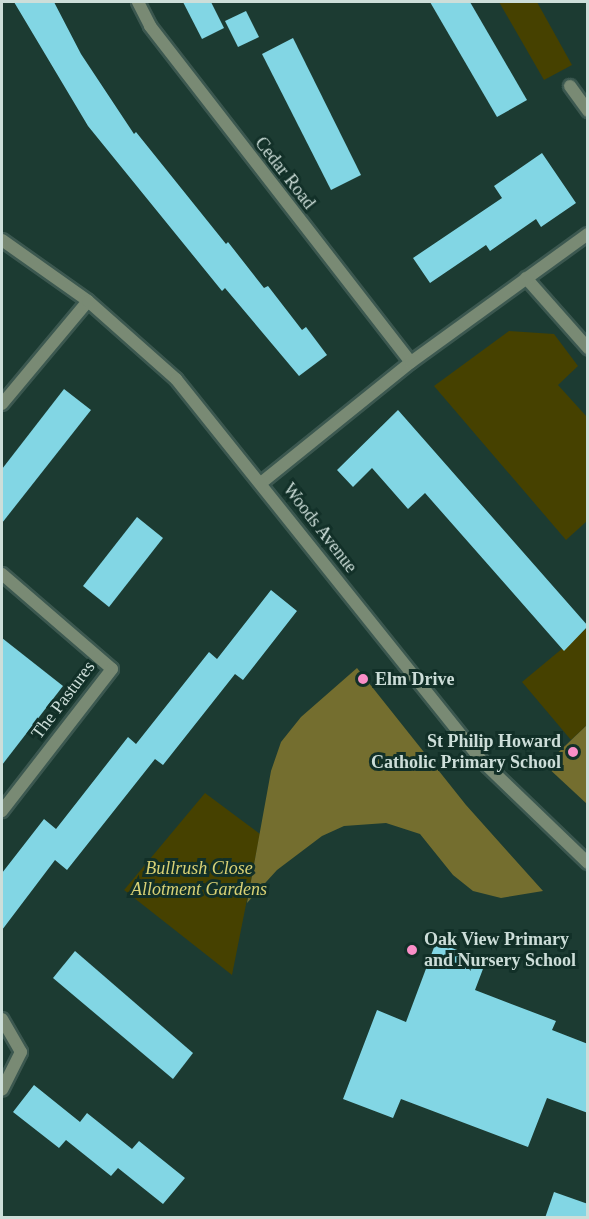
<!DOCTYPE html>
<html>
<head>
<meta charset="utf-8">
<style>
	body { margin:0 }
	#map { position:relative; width:589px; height:1219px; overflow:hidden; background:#1c3b32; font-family:Georgia,serif }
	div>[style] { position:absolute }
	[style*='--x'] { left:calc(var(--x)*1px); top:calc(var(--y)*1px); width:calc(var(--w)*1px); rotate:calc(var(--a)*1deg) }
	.green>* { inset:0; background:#464100 }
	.forest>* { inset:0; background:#746e2f }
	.building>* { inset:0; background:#82d6e4 }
	.roads { filter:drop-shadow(2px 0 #3c5850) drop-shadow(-2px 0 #3c5850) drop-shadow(0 2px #3c5850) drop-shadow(0 -2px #3c5850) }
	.minor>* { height:12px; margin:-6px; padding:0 6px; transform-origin:6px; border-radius:6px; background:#798a74 }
	.tertiary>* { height:12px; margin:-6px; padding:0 6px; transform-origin:6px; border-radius:6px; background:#798a74 }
	.dots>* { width:16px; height:16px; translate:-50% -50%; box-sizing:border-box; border:3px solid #123028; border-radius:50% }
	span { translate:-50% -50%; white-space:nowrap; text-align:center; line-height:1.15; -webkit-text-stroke:6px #123028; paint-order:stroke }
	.street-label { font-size:18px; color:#cdded9 }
	.poi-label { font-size:18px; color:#cdded9; font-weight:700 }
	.left { translate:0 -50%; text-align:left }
	.right { translate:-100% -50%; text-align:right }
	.park-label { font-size:18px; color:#d9d175; font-style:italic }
	.frame { position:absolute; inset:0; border:3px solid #cdded9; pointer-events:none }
</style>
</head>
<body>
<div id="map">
	<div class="green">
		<i style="clip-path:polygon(499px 2px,537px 2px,572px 65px,544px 80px)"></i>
		<i style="clip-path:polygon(509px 331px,554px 334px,578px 366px,558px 385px,587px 417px,587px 521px,566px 540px,434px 386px)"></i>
		<i style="clip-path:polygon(587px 628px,587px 725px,571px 740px,522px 682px)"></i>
		<i style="clip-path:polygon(205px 793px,260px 834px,232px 975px,124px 890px)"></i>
	</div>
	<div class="forest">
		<i style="clip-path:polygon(357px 668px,466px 805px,543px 891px,501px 898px,473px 891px,453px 875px,420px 834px,386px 823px,344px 826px,322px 836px,277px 870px,247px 903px,271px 771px,281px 742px,301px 717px)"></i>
		<i style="clip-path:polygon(587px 725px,587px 804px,545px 765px)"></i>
	</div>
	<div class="building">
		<i style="clip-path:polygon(14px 2px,54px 2px,81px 54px,134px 134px,136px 132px,226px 244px,228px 242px,264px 288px,268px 286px,302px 330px,306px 327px,327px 355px,299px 376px,225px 288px,222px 291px,88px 126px)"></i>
		<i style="clip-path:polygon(183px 2px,211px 2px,224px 28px,202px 39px)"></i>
		<i style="clip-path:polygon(430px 2px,470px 2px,527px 100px,497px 117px)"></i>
		<i style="clip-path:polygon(246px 11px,259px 37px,238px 47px,225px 21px)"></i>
		<i style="clip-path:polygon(293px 38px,361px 175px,331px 190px,262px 54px)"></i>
		<i style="clip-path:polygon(542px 153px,576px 203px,541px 227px,536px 219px,490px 251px,486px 245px,430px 283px,413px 258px,502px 198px,494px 186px)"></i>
		<i style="clip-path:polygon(64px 389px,91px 410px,2px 523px,2px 469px)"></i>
		<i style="clip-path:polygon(398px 410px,588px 626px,564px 651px,425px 493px,408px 509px,372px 468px,353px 487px,337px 470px)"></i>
		<i style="clip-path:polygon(137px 517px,163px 538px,109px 607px,83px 586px)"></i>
		<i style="clip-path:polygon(271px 590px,297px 611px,243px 680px,235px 674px,163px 765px,155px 759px,67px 870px,55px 860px,2px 930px,2px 873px,44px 819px,56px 829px,128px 737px,136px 744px,209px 652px,217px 659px)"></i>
		<i style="clip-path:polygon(2px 638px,63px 686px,2px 765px)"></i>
		<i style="clip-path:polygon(436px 942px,486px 961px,475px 990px,556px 1021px,552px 1030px,588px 1044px,588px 1113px,547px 1098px,528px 1147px,401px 1099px,393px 1118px,343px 1099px,377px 1010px,406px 1022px)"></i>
		<i style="clip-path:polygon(75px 951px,193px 1053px,173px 1079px,53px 978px)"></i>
		<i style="clip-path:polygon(34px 1085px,80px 1122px,87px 1113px,132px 1149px,139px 1141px,185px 1178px,163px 1204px,118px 1168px,111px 1176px,66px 1140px,59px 1148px,13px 1112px)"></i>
		<i style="clip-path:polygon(554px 1192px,588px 1204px,588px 1218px,545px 1218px)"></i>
	</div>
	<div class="roads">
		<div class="minor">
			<i style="--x:138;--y:2;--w:27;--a:63"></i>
			<i style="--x:150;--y:26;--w:425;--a:52.2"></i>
			<i style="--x:570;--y:86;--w:31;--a:54"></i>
			<i style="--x:526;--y:278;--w:94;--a:48.5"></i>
			<i style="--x:2;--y:404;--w:134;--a:-50.1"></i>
			<i style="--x:261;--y:483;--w:193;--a:-38.9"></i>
			<i style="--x:411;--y:362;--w:218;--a:-35.9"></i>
			<i style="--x:2;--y:574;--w:145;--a:40.8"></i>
			<i style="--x:112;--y:669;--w:180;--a:127.8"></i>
			<i style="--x:2;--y:1019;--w:38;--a:60"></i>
			<i style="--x:21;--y:1052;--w:42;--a:116.6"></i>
		</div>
		<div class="tertiary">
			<i style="--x:2;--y:240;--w:105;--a:35.3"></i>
			<i style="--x:88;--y:301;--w:118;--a:41.6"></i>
			<i style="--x:176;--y:379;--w:489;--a:51.3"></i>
			<i style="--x:482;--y:761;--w:147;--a:43.9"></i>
		</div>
	</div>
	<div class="dots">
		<i style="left:363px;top:679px;background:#fa8fc8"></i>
		<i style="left:573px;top:752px;background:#fa8fc8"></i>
		<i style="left:412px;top:950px;background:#fa8fc8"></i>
	</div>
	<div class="street-label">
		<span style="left:285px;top:173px;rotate:52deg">Cedar Road</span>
		<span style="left:320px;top:528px;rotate:52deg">Woods Avenue</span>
		<span style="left:63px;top:700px;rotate:-53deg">The Pastures</span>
	</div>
	<div class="poi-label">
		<span class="left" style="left:375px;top:679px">Elm Drive</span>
		<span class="right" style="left:561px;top:752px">St Philip Howard<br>Catholic Primary School</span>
		<span class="left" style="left:424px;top:950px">Oak View Primary<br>and Nursery School</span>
	</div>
	<div class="park-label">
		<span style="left:199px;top:879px">Bullrush Close<br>Allotment Gardens</span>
	</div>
	<div class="frame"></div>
</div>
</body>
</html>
